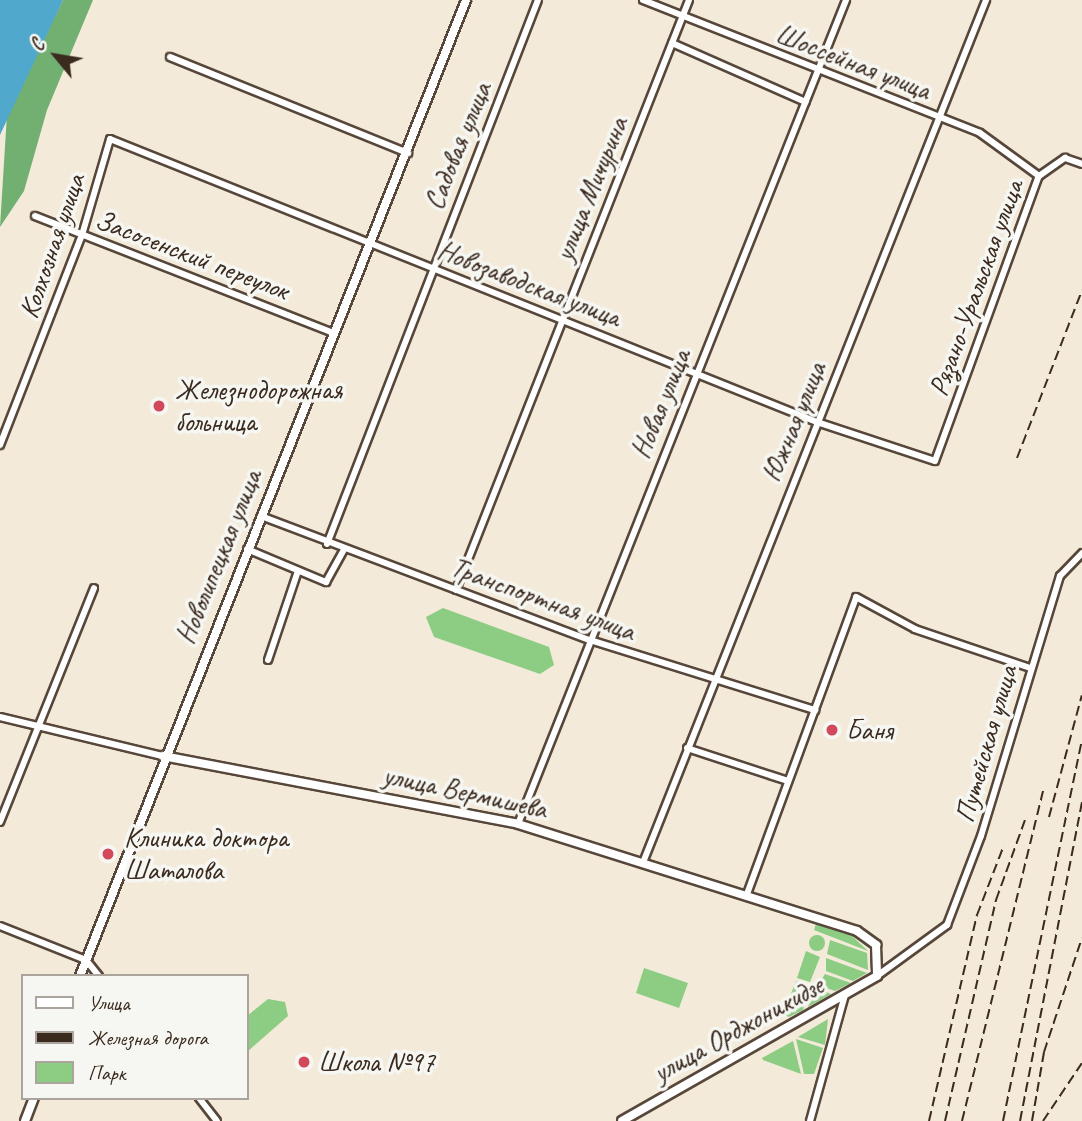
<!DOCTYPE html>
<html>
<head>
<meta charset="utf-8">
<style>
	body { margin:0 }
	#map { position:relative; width:1082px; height:1121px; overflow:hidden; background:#f3ead9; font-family:Caveat,sans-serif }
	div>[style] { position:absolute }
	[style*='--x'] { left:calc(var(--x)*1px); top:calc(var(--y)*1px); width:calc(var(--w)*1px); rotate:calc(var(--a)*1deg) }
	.green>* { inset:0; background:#8ccc83 }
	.round { border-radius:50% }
	.forest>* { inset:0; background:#71b071 }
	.water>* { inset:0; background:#51a8cd }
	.roads { filter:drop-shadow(2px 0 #57473a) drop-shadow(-2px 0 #57473a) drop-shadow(0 2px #57473a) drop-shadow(0 -2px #57473a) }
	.street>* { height:6px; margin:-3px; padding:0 3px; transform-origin:3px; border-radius:3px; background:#fff }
	.secondary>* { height:8px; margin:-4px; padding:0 4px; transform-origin:4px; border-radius:4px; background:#fff }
	.rail>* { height:2px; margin-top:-1px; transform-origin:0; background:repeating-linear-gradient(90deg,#3b2a1e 0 10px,transparent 0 15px) }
	.dots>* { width:19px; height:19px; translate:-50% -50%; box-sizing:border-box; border:4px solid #f6f6f2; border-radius:50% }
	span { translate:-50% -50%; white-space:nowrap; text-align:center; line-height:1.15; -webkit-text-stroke:7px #f6f6f2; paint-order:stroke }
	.street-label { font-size:28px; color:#3b2a1e }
	.poi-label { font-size:28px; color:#3b2a1e }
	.left { translate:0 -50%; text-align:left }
	.legend { position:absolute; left:21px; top:974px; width:228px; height:126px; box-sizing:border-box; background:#f6f6f2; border:2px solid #aba49d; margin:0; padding:9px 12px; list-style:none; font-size:21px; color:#3b2a1e }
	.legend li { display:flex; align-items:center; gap:14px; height:35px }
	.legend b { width:35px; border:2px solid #aba49d }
	.north { position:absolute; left:21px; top:21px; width:70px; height:70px; -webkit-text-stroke:5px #f6f6f2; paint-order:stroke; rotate:300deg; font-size:19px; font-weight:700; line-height:28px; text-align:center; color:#3b2a1e }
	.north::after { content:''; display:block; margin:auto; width:24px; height:32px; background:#3b2a1e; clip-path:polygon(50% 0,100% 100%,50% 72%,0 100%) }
</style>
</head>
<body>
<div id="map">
	<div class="green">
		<i style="clip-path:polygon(443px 608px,549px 647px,554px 665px,540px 674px,434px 637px,426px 617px)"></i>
		<i style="clip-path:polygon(816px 924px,852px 936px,868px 951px,814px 930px)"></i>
		<i class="round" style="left:809px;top:935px;width:16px;height:16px"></i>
		<i style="clip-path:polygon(830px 940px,867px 953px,868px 970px,827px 954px)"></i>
		<i style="clip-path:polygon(806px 951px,820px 957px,810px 982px,797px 978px)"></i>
		<i style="clip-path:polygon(826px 958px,867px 973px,853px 981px,826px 971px)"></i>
		<i style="clip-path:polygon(644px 968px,688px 983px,679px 1008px,636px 993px)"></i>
		<i style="clip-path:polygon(825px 974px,851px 983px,835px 991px,818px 985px)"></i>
		<i style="clip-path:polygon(796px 981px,810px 987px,803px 1010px,789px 1017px,783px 1014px)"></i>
		<i style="clip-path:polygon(816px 988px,831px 994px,808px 1007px,814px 990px)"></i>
		<i style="clip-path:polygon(268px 999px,285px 1002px,288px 1016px,247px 1052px,247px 1016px)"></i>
		<i style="clip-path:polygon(828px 1019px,825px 1045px,798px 1037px)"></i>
		<i style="clip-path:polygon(796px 1039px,823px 1048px,814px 1074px,804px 1074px)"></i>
		<i style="clip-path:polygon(793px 1041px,801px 1074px,763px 1060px,762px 1058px)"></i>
	</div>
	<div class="forest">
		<i style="clip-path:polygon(63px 0,93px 0,47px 110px,24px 191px,0 227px,7px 114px)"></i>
	</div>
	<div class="water">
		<i style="clip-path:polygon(0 0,63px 0,0 135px)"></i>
	</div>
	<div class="roads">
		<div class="street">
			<i style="--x:643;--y:0;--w:362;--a:21.5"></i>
			<i style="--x:980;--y:133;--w:73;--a:36.1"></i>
			<i style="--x:672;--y:43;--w:146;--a:23.8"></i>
			<i style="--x:170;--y:57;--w:257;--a:22"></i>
			<i style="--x:35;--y:216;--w:321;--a:21.4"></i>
			<i style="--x:0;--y:445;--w:225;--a:-68.7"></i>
			<i style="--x:82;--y:235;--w:100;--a:-73.7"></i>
			<i style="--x:110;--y:139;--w:762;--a:21.82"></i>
			<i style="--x:817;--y:422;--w:124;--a:18.3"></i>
			<i style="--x:935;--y:461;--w:303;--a:-70"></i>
			<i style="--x:1039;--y:176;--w:32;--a:-35"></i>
			<i style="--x:1065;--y:158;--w:18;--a:19"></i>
			<i style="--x:261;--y:516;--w:352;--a:20.7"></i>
			<i style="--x:590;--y:640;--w:236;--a:17.3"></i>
			<i style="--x:327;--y:544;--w:583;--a:-68.8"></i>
			<i style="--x:247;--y:549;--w:86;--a:22.7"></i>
			<i style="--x:326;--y:582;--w:37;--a:-61"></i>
			<i style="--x:456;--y:590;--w:634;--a:-68.45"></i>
			<i style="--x:268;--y:660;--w:94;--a:-71.4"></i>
			<i style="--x:0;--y:717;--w:168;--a:13.5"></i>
			<i style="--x:687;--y:748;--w:106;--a:18.1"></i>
			<i style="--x:0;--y:822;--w:252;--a:-68.1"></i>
			<i style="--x:518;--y:824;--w:887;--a:-68.29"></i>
			<i style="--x:644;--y:860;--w:926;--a:-68.31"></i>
			<i style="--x:747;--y:894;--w:316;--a:-69.8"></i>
			<i style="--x:856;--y:597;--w:67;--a:28.5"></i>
			<i style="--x:915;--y:629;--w:121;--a:18.7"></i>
			<i style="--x:0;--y:926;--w:92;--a:21.6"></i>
			<i style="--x:86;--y:960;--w:21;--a:51"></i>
			<i style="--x:877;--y:976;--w:87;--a:-36.1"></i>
			<i style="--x:947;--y:925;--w:95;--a:-69.1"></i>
			<i style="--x:981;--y:836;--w:272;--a:-73.1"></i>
			<i style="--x:1060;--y:576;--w:32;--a:-46"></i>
			<i style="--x:199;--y:1098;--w:29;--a:52"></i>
			<i style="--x:810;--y:1121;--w:131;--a:-74.5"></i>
		</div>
		<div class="secondary">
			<i style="--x:163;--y:756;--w:361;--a:10.8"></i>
			<i style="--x:518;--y:824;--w:355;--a:17.5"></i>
			<i style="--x:857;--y:931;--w:24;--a:36"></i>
			<i style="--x:876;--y:945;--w:31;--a:88"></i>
			<i style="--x:877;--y:976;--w:293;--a:150.4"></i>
			<i style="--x:80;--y:976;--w:1050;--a:-68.42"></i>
			<i style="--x:25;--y:1121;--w:25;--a:-69"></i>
		</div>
	</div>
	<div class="rail">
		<i style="--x:1017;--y:458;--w:180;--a:-68.8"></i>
		<i style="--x:1049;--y:817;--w:126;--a:-74.9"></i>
		<i style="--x:929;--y:1121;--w:212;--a:-76.9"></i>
		<i style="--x:977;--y:915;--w:75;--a:-68.9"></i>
		<i style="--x:945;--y:1121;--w:227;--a:-77"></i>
		<i style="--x:996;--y:900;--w:85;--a:-70.1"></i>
		<i style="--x:962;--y:1121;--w:340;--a:-76.2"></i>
		<i style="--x:1003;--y:1121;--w:390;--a:-78.3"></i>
		<i style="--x:1020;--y:1121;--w:326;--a:-79"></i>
		<i style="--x:1032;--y:1121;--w:70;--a:-80.1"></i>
		<i style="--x:1044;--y:1052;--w:120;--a:-71.6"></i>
		<i style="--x:1043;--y:1121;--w:70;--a:-56.1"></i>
	</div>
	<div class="dots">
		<i style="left:159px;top:406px;background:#d1495b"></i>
		<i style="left:832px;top:730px;background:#d1495b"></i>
		<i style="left:108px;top:854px;background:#d1495b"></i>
		<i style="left:304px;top:1062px;background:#d1495b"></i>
	</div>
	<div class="street-label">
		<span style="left:853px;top:62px;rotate:21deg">Шоссейная улица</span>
		<span style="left:458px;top:146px;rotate:-68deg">Садовая улица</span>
		<span style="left:591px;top:189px;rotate:-68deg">улица Мичурина</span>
		<span style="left:52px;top:246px;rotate:-71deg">Колхозная улица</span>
		<span style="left:192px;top:255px;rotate:21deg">Засосенский переулок</span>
		<span style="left:529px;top:284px;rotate:21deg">Новозаводская улица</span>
		<span style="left:976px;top:288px;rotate:-70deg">Рязано-Уральская улица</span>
		<span style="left:661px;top:404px;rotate:-68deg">Новая улица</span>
		<span style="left:794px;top:422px;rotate:-68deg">Южная улица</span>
		<span style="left:219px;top:557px;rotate:-68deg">Новолипецкая улица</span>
		<span style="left:543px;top:599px;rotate:20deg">Транспортная улица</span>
		<span style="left:986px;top:744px;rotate:-74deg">Путейская улица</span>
		<span style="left:465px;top:792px;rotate:12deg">улица Вермишева</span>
		<span style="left:738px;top:1029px;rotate:-29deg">улица Орджоникидзе</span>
	</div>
	<div class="poi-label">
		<span class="left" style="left:175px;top:406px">Железнодорожная<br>больница</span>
		<span class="left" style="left:846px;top:730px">Баня</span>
		<span class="left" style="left:124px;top:854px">Клиника доктора<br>Шаталова</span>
		<span class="left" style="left:318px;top:1062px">Школа №97</span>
	</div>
	<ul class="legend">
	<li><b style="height:9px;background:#fff"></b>Улица</li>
	<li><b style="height:9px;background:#3b2a1e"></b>Железная дорога</li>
	<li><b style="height:19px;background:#8ccc83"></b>Парк</li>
	</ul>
	<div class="north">С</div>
</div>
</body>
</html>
